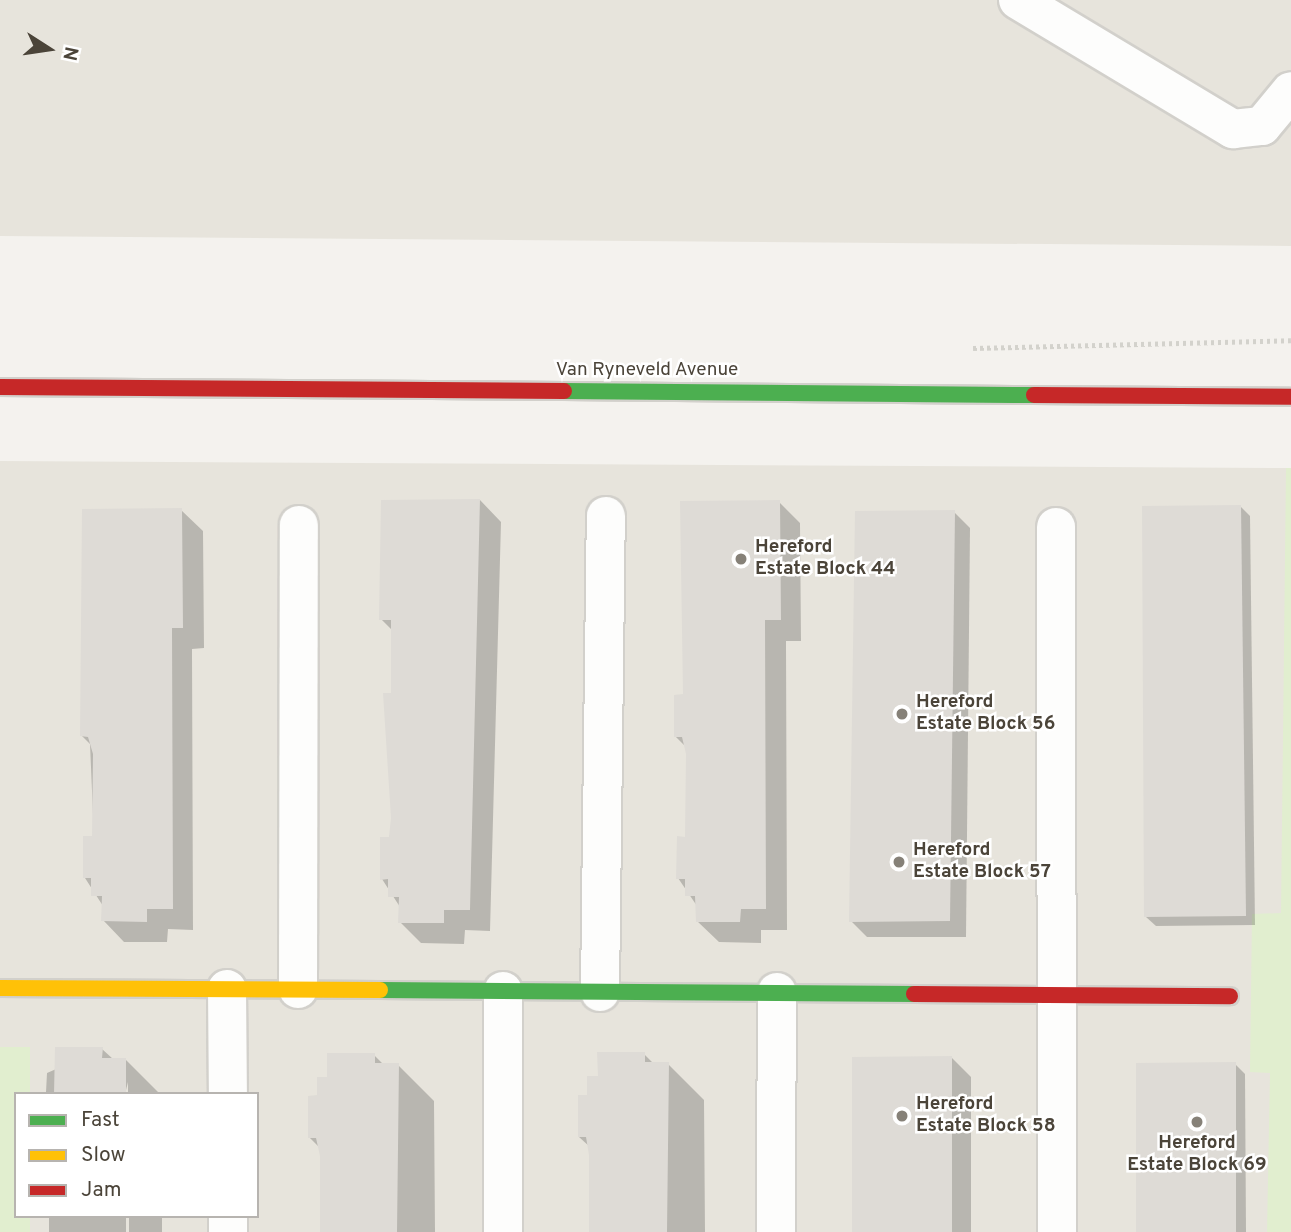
<!DOCTYPE html>
<html>
<head>
<meta charset="utf-8">
<style>
	body { margin:0 }
	#map { position:relative; width:1291px; height:1232px; overflow:hidden; background:#f4f2ee; font-family:Overpass,sans-serif }
	div>[style] { position:absolute }
	[style*='--x'] { left:calc(var(--x)*1px); top:calc(var(--y)*1px); width:calc(var(--w)*1px); rotate:calc(var(--a)*1deg) }
	.residential>* { inset:0; background:#e7e4dc }
	.green>* { inset:0; background:#e1eecf }
	.shadow>* { inset:0; background:#0003 }
	.building>* { inset:0; background:#dedbd6 }
	.path>* { height:4.5px; margin-top:-2.25px; transform-origin:0; background:repeating-linear-gradient(90deg,#d3d2cc 0 3.5px,transparent 0 7px) }
	.roads { filter:drop-shadow(2px 0 #d2d0cb) drop-shadow(-2px 0 #d2d0cb) drop-shadow(0 2px #d2d0cb) drop-shadow(0 -2px #d2d0cb) }
	.street>* { height:38px; margin:-19px; padding:0 19px; transform-origin:19px; border-radius:19px; background:#fdfdfc }
	.fast>* { height:16px; margin:-8px; padding:0 8px; transform-origin:8px; border-radius:8px; background:#4caf50 }
	.slow>* { height:16px; margin:-8px; padding:0 8px; transform-origin:8px; border-radius:8px; background:#ffc107 }
	.jam>* { height:16px; margin:-8px; padding:0 8px; transform-origin:8px; border-radius:8px; background:#c62828 }
	.dots>* { width:19px; height:19px; translate:-50% -50%; box-sizing:border-box; border:4px solid #fff; border-radius:50% }
	span { translate:-50% -50%; white-space:nowrap; text-align:center; line-height:1.15; -webkit-text-stroke:5px #fff; paint-order:stroke }
	.street-label { font-size:19px; color:#4b4439 }
	.poi-label { font-size:19px; color:#4b4439; font-weight:700 }
	.left { translate:0 -50%; text-align:left }
	.legend { position:absolute; left:14px; top:1092px; width:245px; height:126px; box-sizing:border-box; background:#fff; border:2px solid #b7b4b0; margin:0; padding:9px 12px; list-style:none; font-size:21px; color:#4b4439 }
	.legend li { display:flex; align-items:center; gap:14px; height:35px }
	.legend b { width:35px; border:2px solid #b7b4b0 }
	.north { position:absolute; left:14px; top:14px; width:70px; height:70px; -webkit-text-stroke:5px #fff; paint-order:stroke; rotate:102deg; font-size:19px; font-weight:700; line-height:28px; text-align:center; color:#4b4439 }
	.north::after { content:''; display:block; margin:auto; width:24px; height:32px; background:#4b4439; clip-path:polygon(50% 0,100% 100%,50% 72%,0 100%) }
</style>
</head>
<body>
<div id="map">
	<div class="residential">
		<i style="clip-path:polygon(0 0,1291px 0,1291px 246px,0 236px)"></i>
		<i style="clip-path:polygon(evenodd,0 461px,1291px 468px,1291px 1232px,0 1232px,0 461px,16px 1094px,257px 1094px,257px 1216px,16px 1216px,16px 1094px)"></i>
	</div>
	<div class="green">
		<i style="clip-path:polygon(1286px 468px,1291px 468px,1291px 1232px,1267px 1232px,1270px 1073px,1250px 1072px,1252px 914px,1281px 913px)"></i>
		<i style="clip-path:polygon(0 1047px,30px 1047px,30px 1094px,16px 1094px,16px 1216px,30px 1216px,30px 1232px,0 1232px)"></i>
	</div>
	<div class="shadow">
		<i style="clip-path:polygon(480px 500px,501px 522px,490px 931px,465px 930px,464px 944px,421px 943px,400px 922px,400px 907px,382px 879px,393px 818px,393px 631px,381px 619px)"></i>
		<i style="clip-path:polygon(779px 502px,800px 523px,801px 641px,786px 641px,787px 930px,761px 930px,761px 943px,719px 942px,697px 921px,697px 906px,678px 878px,687px 839px,686px 747px,675px 736px,685px 696px)"></i>
		<i style="clip-path:polygon(1241px 507px,1250px 516px,1255px 925px,1156px 926px,1146px 917px)"></i>
		<i style="clip-path:polygon(181px 510px,203px 531px,204px 648px,192px 649px,193px 930px,168px 929px,167px 942px,124px 942px,103px 920px,103px 906px,85px 878px,94px 838px,90px 744px,82px 736px)"></i>
		<i style="clip-path:polygon(954px 512px,970px 528px,966px 937px,867px 937px,851px 921px)"></i>
		<i style="clip-path:polygon(102px 1049px,113px 1059px,126px 1060px,160px 1094px,128px 1094px,128px 1082px,125px 1094px,37px 1094px,46px 1092px,47px 1073px)"></i>
		<i style="clip-path:polygon(644px 1054px,654px 1064px,668px 1064px,704px 1100px,705px 1232px,591px 1232px,590px 1147px,579px 1137px,588px 1096px,599px 1078px)"></i>
		<i style="clip-path:polygon(374px 1055px,384px 1065px,398px 1065px,434px 1101px,435px 1232px,321px 1232px,320px 1148px,309px 1137px,318px 1097px,329px 1079px)"></i>
		<i style="clip-path:polygon(952px 1058px,971px 1077px,971px 1232px,854px 1232px)"></i>
		<i style="clip-path:polygon(1235px 1064px,1245px 1074px,1246px 1232px,1137px 1232px)"></i>
		<i style="clip-path:polygon(49px 1216px,126px 1216px,126px 1232px,49px 1232px)"></i>
		<i style="clip-path:polygon(129px 1216px,162px 1216px,162px 1232px,129px 1232px)"></i>
	</div>
	<div class="building">
		<i style="clip-path:polygon(480px 499px,470px 910px,444px 910px,444px 923px,398px 923px,399px 897px,388px 897px,388px 879px,380px 880px,380px 837px,389px 837px,391px 818px,383px 693px,391px 693px,391px 620px,379px 620px,381px 500px)"></i>
		<i style="clip-path:polygon(780px 500px,781px 620px,765px 620px,766px 909px,741px 909px,740px 922px,696px 922px,695px 896px,685px 896px,685px 879px,676px 879px,677px 836px,685px 837px,686px 754px,682px 737px,674px 737px,674px 695px,683px 694px,680px 501px)"></i>
		<i style="clip-path:polygon(1241px 505px,1246px 916px,1144px 917px,1142px 506px)"></i>
		<i style="clip-path:polygon(182px 508px,183px 628px,172px 628px,173px 909px,147px 909px,147px 922px,101px 921px,102px 896px,91px 896px,91px 878px,83px 878px,83px 836px,92px 836px,93px 754px,88px 737px,80px 736px,82px 509px)"></i>
		<i style="clip-path:polygon(955px 510px,950px 921px,849px 922px,855px 511px)"></i>
		<i style="clip-path:polygon(55px 1047px,103px 1047px,102px 1058px,126px 1058px,126px 1094px,54px 1094px)"></i>
		<i style="clip-path:polygon(597px 1052px,645px 1052px,645px 1062px,669px 1062px,667px 1232px,589px 1232px,589px 1155px,586px 1137px,578px 1137px,578px 1095px,587px 1095px,587px 1076px,598px 1076px)"></i>
		<i style="clip-path:polygon(327px 1053px,375px 1053px,375px 1063px,399px 1063px,397px 1232px,320px 1232px,320px 1156px,316px 1138px,308px 1138px,308px 1096px,317px 1095px,317px 1077px,327px 1077px)"></i>
		<i style="clip-path:polygon(952px 1056px,952px 1232px,852px 1232px,852px 1057px)"></i>
		<i style="clip-path:polygon(1236px 1062px,1236px 1232px,1136px 1232px,1136px 1063px)"></i>
	</div>
	<div class="path">
		<i style="--x:973;--y:348;--w:318;--a:-1.4"></i>
	</div>
	<div class="roads">
		<div class="street">
			<i style="--x:1018;--y:0;--w:251;--a:31"></i>
			<i style="--x:1233;--y:129;--w:29;--a:-6"></i>
			<i style="--x:1262;--y:126;--w:45;--a:-50.4"></i>
			<i style="--x:1056;--y:527;--w:705;--a:89.92"></i>
			<i style="--x:227;--y:989;--w:105;--a:89.5"></i>
			<i style="--x:298;--y:989;--w:464;--a:-89.9"></i>
			<i style="--x:600;--y:992;--w:476;--a:-89.3"></i>
			<i style="--x:228;--y:1216;--w:16;--a:90"></i>
			<i style="--x:503;--y:1232;--w:241;--a:-90"></i>
			<i style="--x:776;--y:1232;--w:240;--a:-89.8"></i>
		</div>
		<div class="fast">
			<i style="--x:564;--y:391;--w:470;--a:0.5"></i>
			<i style="--x:380;--y:990;--w:534;--a:0.43"></i>
		</div>
		<div class="slow">
			<i style="--x:0;--y:988;--w:380;--a:0.3"></i>
		</div>
		<div class="jam">
			<i style="--x:0;--y:387;--w:564;--a:0.41"></i>
			<i style="--x:1034;--y:395;--w:257;--a:0.4"></i>
			<i style="--x:914;--y:994;--w:316;--a:0.4"></i>
		</div>
	</div>
	<div class="dots">
		<i style="left:741px;top:559px;background:#868178"></i>
		<i style="left:902px;top:714px;background:#868178"></i>
		<i style="left:899px;top:862px;background:#868178"></i>
		<i style="left:902px;top:1116px;background:#868178"></i>
		<i style="left:1197px;top:1122px;background:#868178"></i>
	</div>
	<div class="street-label">
		<span style="left:647px;top:371px">Van Ryneveld Avenue</span>
	</div>
	<div class="poi-label">
		<span class="left" style="left:755px;top:559px">Hereford<br>Estate Block 44</span>
		<span class="left" style="left:916px;top:714px">Hereford<br>Estate Block 56</span>
		<span class="left" style="left:913px;top:862px">Hereford<br>Estate Block 57</span>
		<span class="left" style="left:916px;top:1116px">Hereford<br>Estate Block 58</span>
		<span style="left:1197px;top:1155px">Hereford<br>Estate Block 69</span>
	</div>
	<ul class="legend">
	<li><b style="height:9px;background:#4caf50"></b>Fast</li>
	<li><b style="height:9px;background:#ffc107"></b>Slow</li>
	<li><b style="height:9px;background:#c62828"></b>Jam</li>
	</ul>
	<div class="north">N</div>
</div>
</body>
</html>
